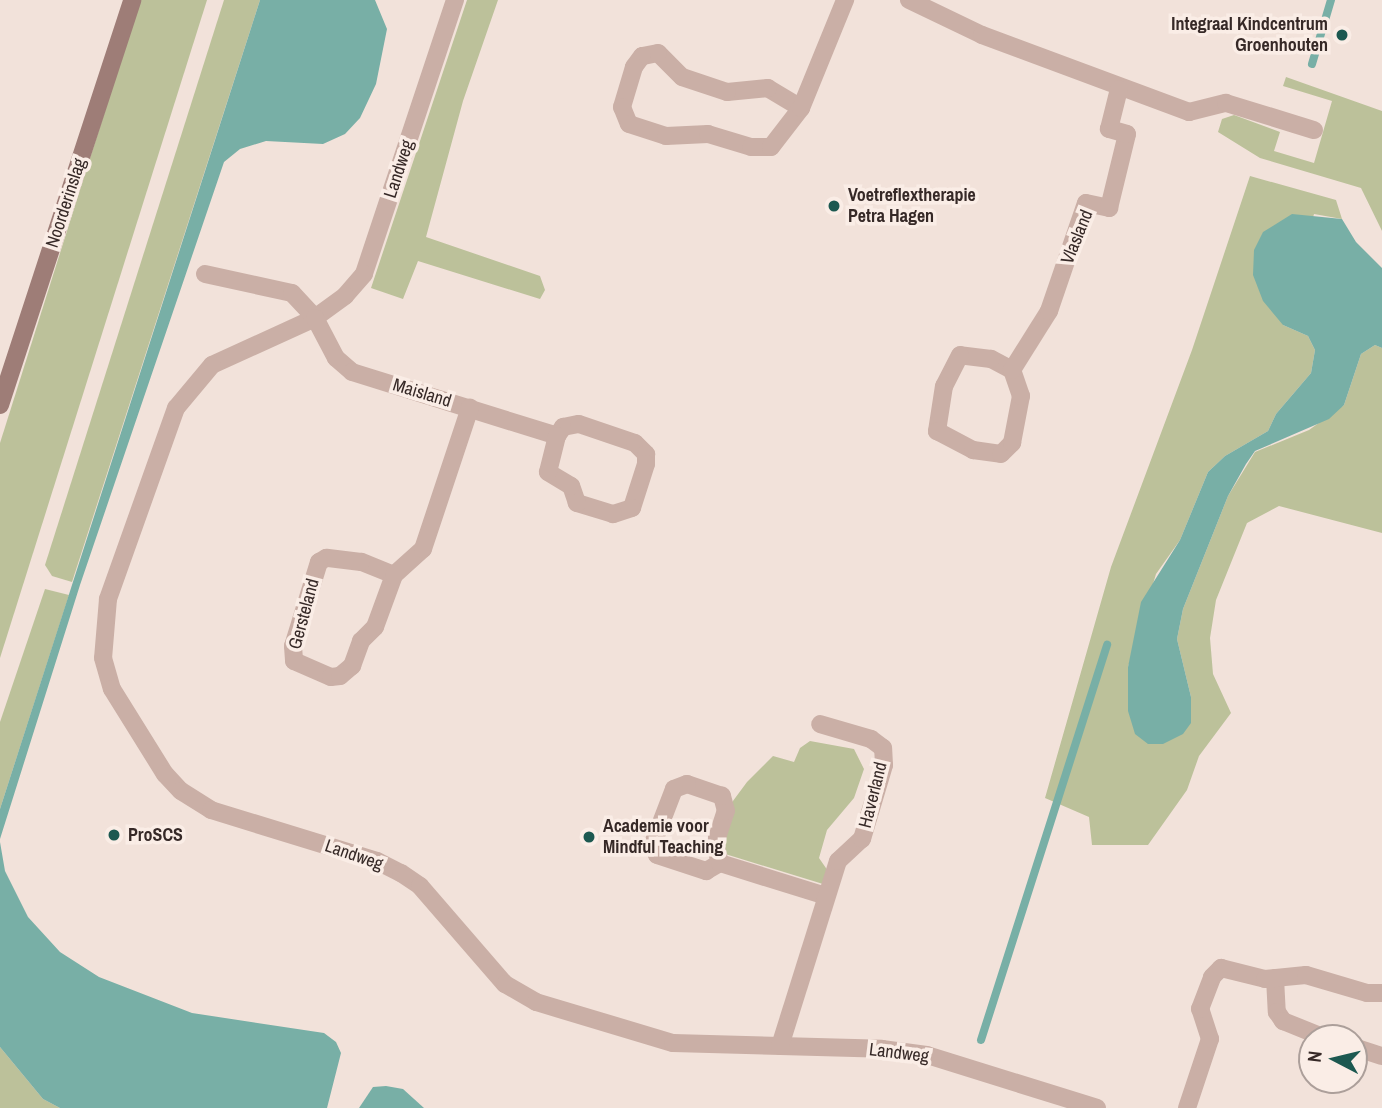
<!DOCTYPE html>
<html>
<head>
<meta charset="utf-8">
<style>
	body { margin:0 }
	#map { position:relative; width:1382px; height:1108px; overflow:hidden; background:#f2e2da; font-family:"Archivo Narrow",sans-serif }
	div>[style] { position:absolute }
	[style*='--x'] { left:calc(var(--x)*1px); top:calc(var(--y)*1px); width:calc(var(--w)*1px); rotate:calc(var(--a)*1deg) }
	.green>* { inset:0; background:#bcc19a }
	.water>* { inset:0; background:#78afa6 }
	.stream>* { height:8px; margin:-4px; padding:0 4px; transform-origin:4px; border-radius:4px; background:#78afa6 }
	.street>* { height:18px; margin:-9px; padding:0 9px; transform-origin:9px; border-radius:9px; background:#caafa6 }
	.secondary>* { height:18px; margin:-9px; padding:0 9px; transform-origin:9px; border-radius:9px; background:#9e7d77 }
	.dots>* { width:19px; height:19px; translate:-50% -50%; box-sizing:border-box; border:4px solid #faede6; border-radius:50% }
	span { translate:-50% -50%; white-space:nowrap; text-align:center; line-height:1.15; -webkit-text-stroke:7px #faede6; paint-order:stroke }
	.poi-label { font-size:18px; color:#362927; font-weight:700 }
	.right { translate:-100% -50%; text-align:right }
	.left { translate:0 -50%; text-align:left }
	.street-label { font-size:18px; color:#362927 }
	.north { position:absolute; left:1298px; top:1024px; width:70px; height:70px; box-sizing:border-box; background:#faede6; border:2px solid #ac9f9a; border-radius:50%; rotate:277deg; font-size:19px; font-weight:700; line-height:28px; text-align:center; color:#362927 }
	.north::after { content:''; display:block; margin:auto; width:24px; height:32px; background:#1c5850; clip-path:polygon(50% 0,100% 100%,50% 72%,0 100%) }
</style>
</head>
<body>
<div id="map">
	<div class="green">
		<i style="clip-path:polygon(140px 0,207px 0,0 658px,0 443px)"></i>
		<i style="clip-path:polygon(224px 0,260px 0,72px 582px,52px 576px,45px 565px)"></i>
		<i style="clip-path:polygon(467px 0,498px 0,463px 101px,426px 237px,540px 276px,545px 290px,540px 299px,418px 261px,403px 299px,371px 288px)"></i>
		<i style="clip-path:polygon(1286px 77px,1382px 111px,1382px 231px,1361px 188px,1260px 158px,1218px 132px,1222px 119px,1234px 115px,1280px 132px,1274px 151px,1314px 163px,1332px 101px,1283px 86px)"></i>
		<i style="clip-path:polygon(1250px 176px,1336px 200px,1342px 219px,1314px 214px,1283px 325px,1308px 336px,1315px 350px,1311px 373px,1276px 414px,1268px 431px,1225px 456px,1208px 472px,1180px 540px,1156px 574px,1128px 667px,1128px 711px,1191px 697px,1177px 639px,1183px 609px,1228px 496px,1255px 452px,1309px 430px,1344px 405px,1361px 354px,1375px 345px,1382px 348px,1382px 533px,1279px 506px,1247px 523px,1216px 600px,1210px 638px,1213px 674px,1231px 713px,1199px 756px,1187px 790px,1148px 845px,1092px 845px,1089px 817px,1045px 798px,1111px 567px,1192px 350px)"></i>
		<i style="clip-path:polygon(45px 589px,69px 595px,0 809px,0 722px)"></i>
		<i style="clip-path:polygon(810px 741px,854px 749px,864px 769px,854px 798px,827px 830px,819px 858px,828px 871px,823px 884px,722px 853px,730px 805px,747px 782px,773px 756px,794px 762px,800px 748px)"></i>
		<i style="clip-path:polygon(0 1047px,43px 1099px,60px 1108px,0 1108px)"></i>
	</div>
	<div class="water">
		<i style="clip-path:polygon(260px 0,375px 0,387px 29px,376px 84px,360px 118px,345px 134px,323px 144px,266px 141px,240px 149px,224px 162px,80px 585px,0 839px,0 809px)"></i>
		<i style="clip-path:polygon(1292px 214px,1342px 219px,1356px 242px,1382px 268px,1382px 348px,1375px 345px,1361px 354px,1344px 405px,1329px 419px,1255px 451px,1246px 464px,1228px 496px,1183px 609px,1177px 639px,1191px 697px,1191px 723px,1183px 734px,1163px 744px,1148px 744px,1135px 734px,1128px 711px,1128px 667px,1141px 602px,1180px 540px,1208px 472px,1225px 456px,1268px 431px,1276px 414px,1311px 373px,1315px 350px,1308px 336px,1283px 325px,1263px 301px,1253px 275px,1254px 250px,1263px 232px)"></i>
		<i style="clip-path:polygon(0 842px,5px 871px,28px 917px,60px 952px,99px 977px,192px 1013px,324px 1033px,336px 1042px,341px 1053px,327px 1108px,60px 1108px,43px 1099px,0 1047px)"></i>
		<i style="clip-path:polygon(386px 1086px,403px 1089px,424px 1108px,359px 1108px,373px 1087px)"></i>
	</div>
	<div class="stream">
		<i style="--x:1312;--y:64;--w:67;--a:-73.5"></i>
		<i style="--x:981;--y:1040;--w:415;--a:-72.3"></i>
	</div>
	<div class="street">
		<i style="--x:455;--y:0;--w:289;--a:108.4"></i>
		<i style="--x:364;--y:274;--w:29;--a:131"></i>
		<i style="--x:345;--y:296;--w:37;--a:144"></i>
		<i style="--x:315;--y:318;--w:113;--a:155.5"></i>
		<i style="--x:212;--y:365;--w:56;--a:129.9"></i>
		<i style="--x:176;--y:408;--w:203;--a:109.6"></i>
		<i style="--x:108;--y:599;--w:59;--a:94.8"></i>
		<i style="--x:103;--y:658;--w:32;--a:74"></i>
		<i style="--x:112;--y:689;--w:100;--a:58.1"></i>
		<i style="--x:165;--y:774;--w:23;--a:47"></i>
		<i style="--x:181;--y:791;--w:36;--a:32"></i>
		<i style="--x:211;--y:810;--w:174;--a:17.1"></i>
		<i style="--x:377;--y:861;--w:27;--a:27"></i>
		<i style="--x:401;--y:873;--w:23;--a:34"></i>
		<i style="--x:420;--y:886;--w:130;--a:49.1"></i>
		<i style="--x:505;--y:984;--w:36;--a:30"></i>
		<i style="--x:536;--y:1002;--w:143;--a:16.7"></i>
		<i style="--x:673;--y:1043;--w:209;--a:1.6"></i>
		<i style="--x:882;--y:1049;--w:45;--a:7.6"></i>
		<i style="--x:927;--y:1055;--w:178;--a:17.3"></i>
		<i style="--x:909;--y:0;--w:81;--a:25.6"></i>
		<i style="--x:982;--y:35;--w:221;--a:20.4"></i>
		<i style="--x:1189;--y:112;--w:38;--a:-14"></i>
		<i style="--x:1226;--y:103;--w:92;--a:17.1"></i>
		<i style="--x:801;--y:108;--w:39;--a:-149"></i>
		<i style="--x:768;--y:88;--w:41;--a:174.4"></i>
		<i style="--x:727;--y:92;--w:47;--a:-161.6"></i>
		<i style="--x:682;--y:77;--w:34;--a:-135"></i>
		<i style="--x:658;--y:53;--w:16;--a:169"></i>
		<i style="--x:642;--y:56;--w:14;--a:126"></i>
		<i style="--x:634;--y:67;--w:42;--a:106.7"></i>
		<i style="--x:622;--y:107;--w:18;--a:68"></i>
		<i style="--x:629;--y:124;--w:39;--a:18"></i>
		<i style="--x:666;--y:136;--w:42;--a:-2.7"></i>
		<i style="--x:708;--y:134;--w:45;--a:16.8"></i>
		<i style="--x:751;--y:147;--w:20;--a:0"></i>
		<i style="--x:771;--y:147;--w:49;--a:-52.4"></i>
		<i style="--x:801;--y:108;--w:117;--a:-67.8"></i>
		<i style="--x:205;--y:274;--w:89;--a:12.3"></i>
		<i style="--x:292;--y:293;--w:34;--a:47"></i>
		<i style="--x:315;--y:318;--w:45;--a:62.3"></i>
		<i style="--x:336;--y:358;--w:21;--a:41"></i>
		<i style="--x:352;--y:372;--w:215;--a:17.3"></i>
		<i style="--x:557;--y:436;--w:11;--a:-56"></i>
		<i style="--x:563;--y:427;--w:16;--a:-11"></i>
		<i style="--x:579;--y:424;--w:59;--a:18.7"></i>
		<i style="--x:635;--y:443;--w:16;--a:45"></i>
		<i style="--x:646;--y:454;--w:10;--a:90"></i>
		<i style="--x:646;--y:464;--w:46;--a:107.7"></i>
		<i style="--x:632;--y:508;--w:20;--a:162"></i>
		<i style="--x:613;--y:514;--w:38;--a:-163"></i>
		<i style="--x:577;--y:503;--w:18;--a:-109"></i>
		<i style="--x:571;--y:486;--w:27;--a:-149"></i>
		<i style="--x:548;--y:472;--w:37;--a:-76"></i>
		<i style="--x:1012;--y:370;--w:24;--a:-152"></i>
		<i style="--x:991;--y:359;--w:31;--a:-173"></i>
		<i style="--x:960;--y:355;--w:35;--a:117"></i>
		<i style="--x:944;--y:386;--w:46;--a:98.8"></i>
		<i style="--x:937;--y:431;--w:41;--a:27.8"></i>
		<i style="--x:973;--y:450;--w:28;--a:8"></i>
		<i style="--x:1001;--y:454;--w:16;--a:-45"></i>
		<i style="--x:1012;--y:443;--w:48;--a:-79.2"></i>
		<i style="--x:1021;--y:396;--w:28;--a:-109"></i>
		<i style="--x:1012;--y:370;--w:70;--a:-57.9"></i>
		<i style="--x:1049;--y:311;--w:114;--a:-71.1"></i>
		<i style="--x:1086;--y:203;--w:24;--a:12"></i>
		<i style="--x:1109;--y:208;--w:76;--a:-76.3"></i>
		<i style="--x:1127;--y:134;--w:19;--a:-164"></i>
		<i style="--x:1109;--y:129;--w:41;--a:-76"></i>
		<i style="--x:394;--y:575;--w:35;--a:-158"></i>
		<i style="--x:361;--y:562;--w:35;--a:-173"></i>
		<i style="--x:326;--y:558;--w:8;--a:150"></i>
		<i style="--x:319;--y:562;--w:88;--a:107.2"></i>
		<i style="--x:293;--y:646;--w:15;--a:86"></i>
		<i style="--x:294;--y:661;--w:40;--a:23.4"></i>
		<i style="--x:331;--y:677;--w:9;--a:-6"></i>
		<i style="--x:340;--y:676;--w:16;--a:-40"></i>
		<i style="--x:352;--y:666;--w:27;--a:-70"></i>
		<i style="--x:361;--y:641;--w:20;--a:-45"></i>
		<i style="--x:375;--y:627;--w:55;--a:-69.9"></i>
		<i style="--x:394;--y:575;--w:39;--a:-42"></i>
		<i style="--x:423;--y:549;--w:149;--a:-71.6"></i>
		<i style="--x:720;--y:863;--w:20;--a:-105"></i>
		<i style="--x:715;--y:844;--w:35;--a:-72"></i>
		<i style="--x:726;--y:811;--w:16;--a:-105"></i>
		<i style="--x:722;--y:796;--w:37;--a:-161"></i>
		<i style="--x:687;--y:784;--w:14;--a:159"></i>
		<i style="--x:674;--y:789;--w:56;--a:111"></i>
		<i style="--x:654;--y:841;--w:14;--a:78"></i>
		<i style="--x:657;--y:855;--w:52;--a:18.1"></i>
		<i style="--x:706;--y:871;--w:16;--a:-30"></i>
		<i style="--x:720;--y:863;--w:111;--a:17.3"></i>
		<i style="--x:1275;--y:978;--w:34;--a:87"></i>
		<i style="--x:1277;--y:1012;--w:11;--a:56"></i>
		<i style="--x:1283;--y:1021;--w:45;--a:22"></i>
		<i style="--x:780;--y:1046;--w:194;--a:-72.6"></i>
		<i style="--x:838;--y:861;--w:33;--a:-43"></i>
		<i style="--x:862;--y:839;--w:77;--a:-73.4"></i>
		<i style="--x:884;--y:765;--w:17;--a:-93"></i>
		<i style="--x:883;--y:748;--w:15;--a:-143"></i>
		<i style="--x:871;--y:739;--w:53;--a:-163.6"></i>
		<i style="--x:1354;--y:1047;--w:29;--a:18"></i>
		<i style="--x:1187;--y:1108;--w:73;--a:-71.6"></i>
		<i style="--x:1210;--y:1039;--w:32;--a:-108"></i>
		<i style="--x:1200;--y:1009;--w:34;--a:-69"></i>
		<i style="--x:1212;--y:977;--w:13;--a:-45"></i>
		<i style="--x:1221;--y:968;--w:45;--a:14"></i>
		<i style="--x:1265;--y:979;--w:41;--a:-5.6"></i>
		<i style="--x:1306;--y:975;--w:64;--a:16.4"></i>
		<i style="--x:1367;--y:993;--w:15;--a:0"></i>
	</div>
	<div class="secondary">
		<i style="--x:0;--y:405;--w:426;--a:-71.9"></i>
	</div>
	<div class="dots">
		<i style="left:1342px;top:35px;background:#1c5850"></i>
		<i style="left:834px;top:206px;background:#1c5850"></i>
		<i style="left:114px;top:835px;background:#1c5850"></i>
		<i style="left:589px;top:837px;background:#1c5850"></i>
	</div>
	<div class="poi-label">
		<span class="right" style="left:1328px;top:35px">Integraal Kindcentrum<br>Groenhouten</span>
		<span class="left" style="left:848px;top:206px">Voetreflextherapie<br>Petra Hagen</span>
		<span class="left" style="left:603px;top:837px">Academie voor<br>Mindful Teaching</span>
		<span class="left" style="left:128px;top:835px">ProSCS</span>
	</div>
	<div class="street-label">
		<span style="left:399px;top:169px;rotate:-72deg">Landweg</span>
		<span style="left:66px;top:203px;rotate:-72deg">Noorderinslag</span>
		<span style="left:1077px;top:237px;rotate:-68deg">Vlasland</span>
		<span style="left:422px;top:393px;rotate:17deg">Maisland</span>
		<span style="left:304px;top:614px;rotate:-75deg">Gersteland</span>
		<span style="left:873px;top:795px;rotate:-76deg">Haverland</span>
		<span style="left:354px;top:855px;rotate:19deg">Landweg</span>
		<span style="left:899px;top:1053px;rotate:7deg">Landweg</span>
	</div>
	<div class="north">N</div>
</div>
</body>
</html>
